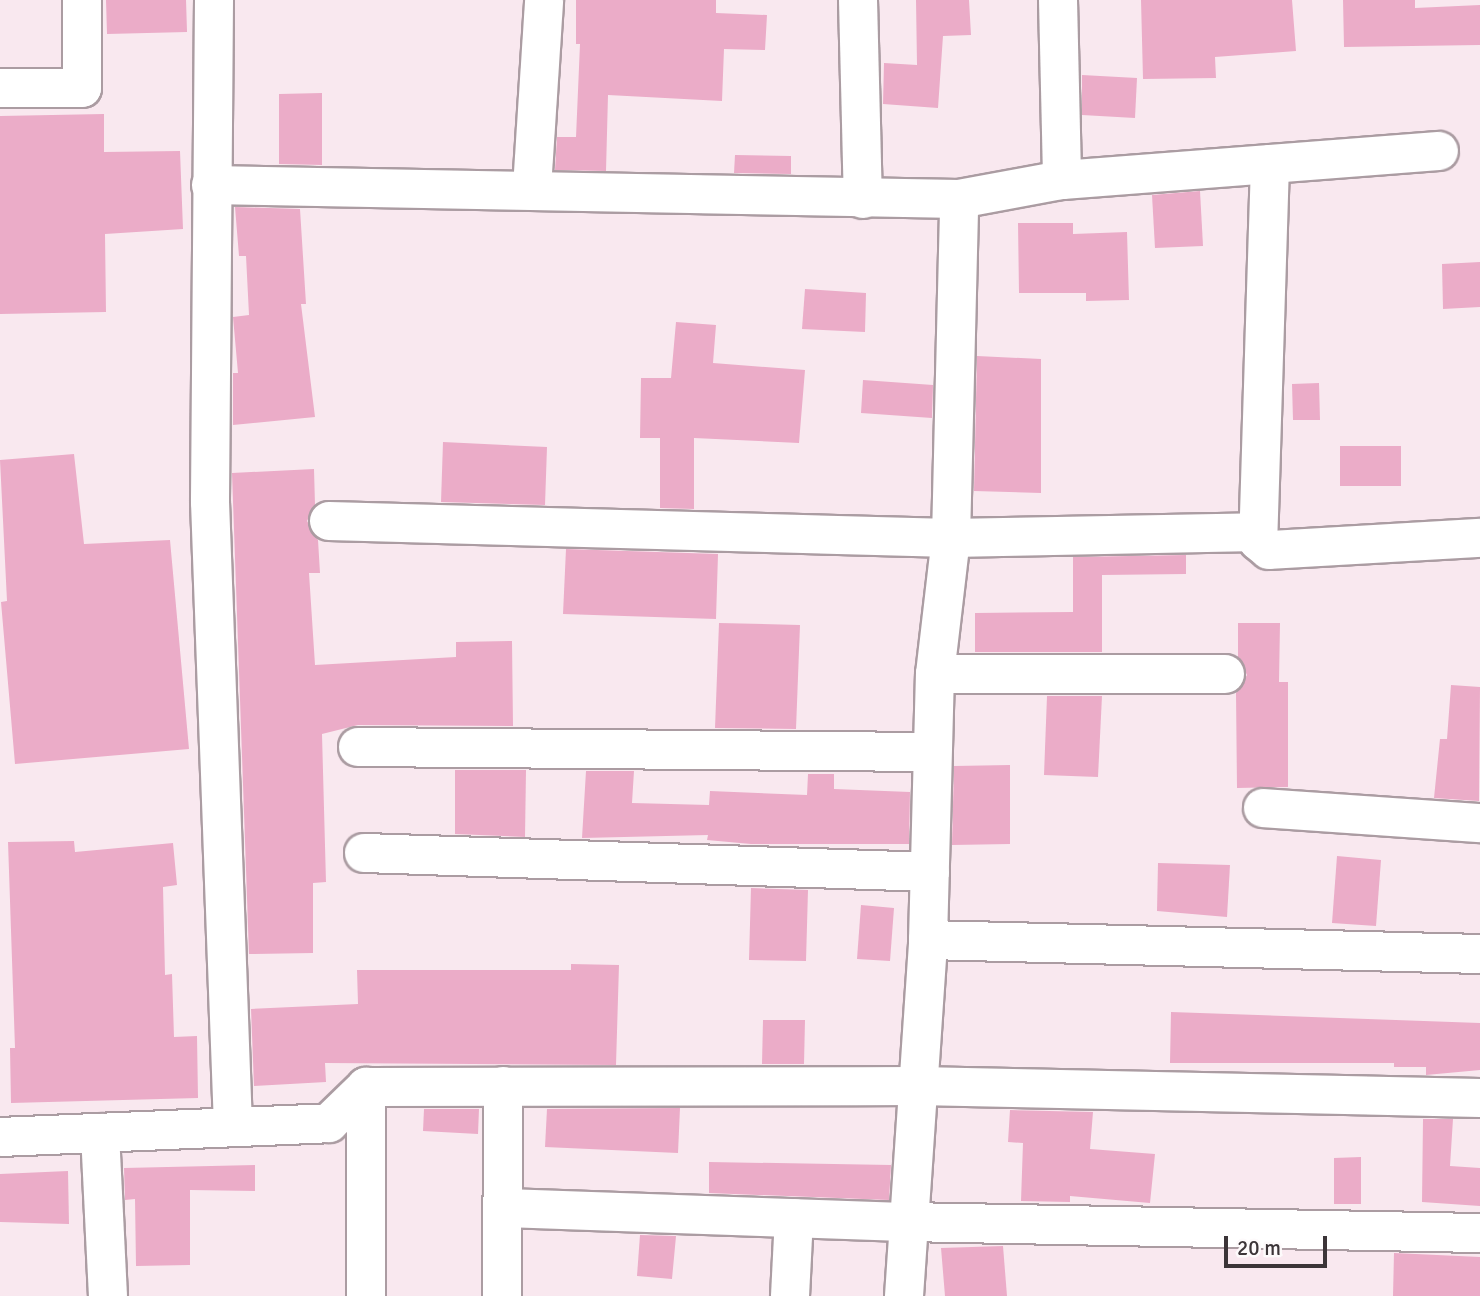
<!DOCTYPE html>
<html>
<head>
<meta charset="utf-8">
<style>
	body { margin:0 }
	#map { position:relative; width:1480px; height:1296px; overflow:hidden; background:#f9e8ef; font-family:Signika,sans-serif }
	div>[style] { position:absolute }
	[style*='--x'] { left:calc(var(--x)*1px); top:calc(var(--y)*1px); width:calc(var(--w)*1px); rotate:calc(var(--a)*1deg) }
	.building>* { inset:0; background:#ebacc8 }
	.roads { filter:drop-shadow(2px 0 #ab9ca2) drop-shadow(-2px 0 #ab9ca2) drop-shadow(0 2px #ab9ca2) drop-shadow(0 -2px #ab9ca2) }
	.minor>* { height:38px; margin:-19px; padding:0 19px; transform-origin:19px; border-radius:19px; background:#fff }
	span { translate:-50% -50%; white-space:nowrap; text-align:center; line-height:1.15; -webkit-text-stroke:5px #fdfafb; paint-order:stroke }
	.scale { position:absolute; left:1224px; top:1236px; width:103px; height:32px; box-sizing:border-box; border:4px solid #3c3538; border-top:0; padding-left:9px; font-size:21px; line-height:24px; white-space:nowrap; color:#3c3538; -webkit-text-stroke:5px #fdfafb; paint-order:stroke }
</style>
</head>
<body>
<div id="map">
	<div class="building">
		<i style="clip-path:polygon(106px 0,186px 0,187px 32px,107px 34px)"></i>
		<i style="clip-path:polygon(576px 0,716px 0,716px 13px,767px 15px,765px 50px,724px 49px,722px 101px,608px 95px,606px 171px,555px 170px,557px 137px,576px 137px,580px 44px,576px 44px)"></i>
		<i style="clip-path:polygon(916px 0,969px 0,971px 35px,943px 36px,938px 108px,883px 104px,884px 63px,917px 65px)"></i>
		<i style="clip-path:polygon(1141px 0,1292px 0,1296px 51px,1215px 57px,1216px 78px,1143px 79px)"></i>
		<i style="clip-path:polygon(1343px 0,1415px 0,1415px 8px,1480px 5px,1480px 45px,1344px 47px)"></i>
		<i style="clip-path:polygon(1082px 75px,1137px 78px,1135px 118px,1082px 115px)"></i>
		<i style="clip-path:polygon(322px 93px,322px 165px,279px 164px,279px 94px)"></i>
		<i style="clip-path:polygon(104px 114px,104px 152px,180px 151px,183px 229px,105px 234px,106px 312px,0 314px,0 116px)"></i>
		<i style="clip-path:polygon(735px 155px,791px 156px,791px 174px,734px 173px)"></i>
		<i style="clip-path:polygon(1200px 191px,1203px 246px,1155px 248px,1152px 195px)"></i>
		<i style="clip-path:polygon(235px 207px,300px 209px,306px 304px,301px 304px,315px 417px,233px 425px,233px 373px,238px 373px,233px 317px,249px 315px,246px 256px,239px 256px)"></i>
		<i style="clip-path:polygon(1018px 223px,1073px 223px,1073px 234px,1127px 232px,1129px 300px,1086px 301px,1086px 293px,1019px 293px)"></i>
		<i style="clip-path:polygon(1480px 262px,1480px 307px,1443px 309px,1442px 264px)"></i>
		<i style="clip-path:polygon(805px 289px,866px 293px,865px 332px,802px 329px)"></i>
		<i style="clip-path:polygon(676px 322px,716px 325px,713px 363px,805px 370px,799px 443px,694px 438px,694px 509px,660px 508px,660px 438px,640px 438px,641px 378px,671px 378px)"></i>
		<i style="clip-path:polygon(977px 356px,1041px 359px,1041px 493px,974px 491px)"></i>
		<i style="clip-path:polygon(863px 380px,933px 385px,932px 418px,861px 413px)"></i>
		<i style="clip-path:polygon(1319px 383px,1320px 420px,1293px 420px,1292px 384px)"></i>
		<i style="clip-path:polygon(443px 442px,547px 447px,545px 505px,441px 502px)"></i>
		<i style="clip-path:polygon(1340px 446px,1401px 446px,1401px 486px,1340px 486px)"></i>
		<i style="clip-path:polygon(74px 454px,84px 544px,170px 540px,189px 749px,15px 764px,1px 602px,7px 601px,0 460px)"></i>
		<i style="clip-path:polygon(314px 469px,315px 505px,307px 521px,318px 540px,320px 573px,309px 573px,315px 665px,456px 657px,456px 642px,512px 641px,513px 726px,358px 725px,322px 734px,326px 882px,313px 883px,313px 953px,249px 954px,232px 473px)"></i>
		<i style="clip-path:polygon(566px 549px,718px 554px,716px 619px,563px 614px)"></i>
		<i style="clip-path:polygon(1186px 555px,1186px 574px,1102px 575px,1102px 652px,975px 652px,975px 613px,1073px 612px,1073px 557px)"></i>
		<i style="clip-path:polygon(719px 623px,800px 625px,796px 729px,715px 728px)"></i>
		<i style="clip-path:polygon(1238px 623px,1280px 623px,1279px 682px,1288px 682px,1288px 787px,1237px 788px,1236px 693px,1247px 675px,1238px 657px)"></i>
		<i style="clip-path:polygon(1451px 685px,1480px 687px,1479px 801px,1434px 798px,1440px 739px,1447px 739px)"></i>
		<i style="clip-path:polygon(1047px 696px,1102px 696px,1098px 777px,1044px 775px)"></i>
		<i style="clip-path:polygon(1010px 765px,1010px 844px,952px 845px,954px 766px)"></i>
		<i style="clip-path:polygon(455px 770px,526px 770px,525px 837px,455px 834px)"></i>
		<i style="clip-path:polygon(586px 771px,634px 771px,632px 803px,709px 805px,710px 791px,807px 795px,808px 774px,834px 774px,834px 789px,910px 792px,909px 844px,751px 844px,707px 840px,708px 835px,582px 838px)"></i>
		<i style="clip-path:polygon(74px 841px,75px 852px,173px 843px,177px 885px,163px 887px,165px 975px,172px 974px,174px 1037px,197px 1036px,198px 1098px,11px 1103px,10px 1048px,15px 1048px,8px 842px)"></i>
		<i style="clip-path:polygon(1337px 856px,1381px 860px,1376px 926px,1332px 923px)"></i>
		<i style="clip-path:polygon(1158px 863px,1230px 865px,1227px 917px,1157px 911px)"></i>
		<i style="clip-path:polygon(751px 888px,808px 890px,806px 961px,749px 960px)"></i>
		<i style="clip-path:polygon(861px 905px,894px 908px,890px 961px,857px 959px)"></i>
		<i style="clip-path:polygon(571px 964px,619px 965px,616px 1065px,325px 1063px,326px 1082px,254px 1086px,251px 1009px,358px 1004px,357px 970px,571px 970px)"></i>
		<i style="clip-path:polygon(1171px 1012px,1480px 1023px,1480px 1070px,1426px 1075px,1426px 1067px,1394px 1067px,1394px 1063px,1170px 1063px)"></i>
		<i style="clip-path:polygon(763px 1020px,805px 1020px,804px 1064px,762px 1064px)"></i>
		<i style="clip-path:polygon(680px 1108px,678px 1153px,545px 1147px,547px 1109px)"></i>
		<i style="clip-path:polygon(424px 1109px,479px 1109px,478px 1134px,423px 1131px)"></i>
		<i style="clip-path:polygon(1010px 1110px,1093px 1112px,1090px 1149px,1155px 1154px,1150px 1203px,1070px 1196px,1070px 1202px,1021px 1201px,1023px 1143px,1008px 1142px)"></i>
		<i style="clip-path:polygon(1423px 1119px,1453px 1119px,1450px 1166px,1480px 1168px,1480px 1206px,1422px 1202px)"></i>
		<i style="clip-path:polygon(1361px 1157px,1361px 1204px,1334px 1204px,1334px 1158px)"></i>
		<i style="clip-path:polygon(709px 1162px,891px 1165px,889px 1200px,709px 1193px)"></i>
		<i style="clip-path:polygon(255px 1165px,255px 1191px,190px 1190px,190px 1265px,136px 1266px,135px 1199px,125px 1200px,124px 1168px)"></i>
		<i style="clip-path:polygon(68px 1171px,69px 1224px,0 1222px,0 1174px)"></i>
		<i style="clip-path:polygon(640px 1235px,676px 1236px,672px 1279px,637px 1276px)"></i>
		<i style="clip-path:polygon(1003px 1246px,1007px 1296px,945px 1296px,941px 1248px)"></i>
		<i style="clip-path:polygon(1394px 1253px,1480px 1257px,1480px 1296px,1393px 1296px)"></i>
	</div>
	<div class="roads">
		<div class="minor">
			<i style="--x:214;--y:0;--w:502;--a:90.46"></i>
			<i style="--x:210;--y:502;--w:625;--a:87.89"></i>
			<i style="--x:858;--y:0;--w:199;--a:88.6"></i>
			<i style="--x:1058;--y:0;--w:180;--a:88.7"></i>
			<i style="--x:0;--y:88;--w:82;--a:0"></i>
			<i style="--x:82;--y:88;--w:88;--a:-90"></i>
			<i style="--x:1270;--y:164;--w:377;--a:91.8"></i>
			<i style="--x:1258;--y:541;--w:14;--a:39"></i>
			<i style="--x:1269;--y:550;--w:211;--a:-3.3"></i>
			<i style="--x:211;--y:185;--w:748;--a:1.07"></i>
			<i style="--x:959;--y:199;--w:105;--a:-10.5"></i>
			<i style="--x:1062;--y:180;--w:378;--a:-4.4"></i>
			<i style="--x:532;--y:188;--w:188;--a:-86.3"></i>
			<i style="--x:329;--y:521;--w:622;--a:1.57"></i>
			<i style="--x:951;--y:538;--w:306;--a:-1.1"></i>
			<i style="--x:935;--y:674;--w:290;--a:0"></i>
			<i style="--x:358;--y:747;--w:574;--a:0.5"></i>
			<i style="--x:1263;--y:808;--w:218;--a:4"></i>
			<i style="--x:364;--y:853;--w:566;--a:1.92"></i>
			<i style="--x:928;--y:940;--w:552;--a:1.45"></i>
			<i style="--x:100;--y:1133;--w:163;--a:87.2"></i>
			<i style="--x:0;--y:1137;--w:329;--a:-2.4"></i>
			<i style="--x:329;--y:1123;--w:52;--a:-44.2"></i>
			<i style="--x:366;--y:1087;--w:552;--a:-0.1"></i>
			<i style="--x:918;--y:1086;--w:562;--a:1.22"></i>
			<i style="--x:503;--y:1208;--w:403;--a:2"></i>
			<i style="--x:906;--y:1222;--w:574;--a:1.1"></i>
			<i style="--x:366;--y:1296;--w:209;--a:-90"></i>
			<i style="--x:502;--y:1296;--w:210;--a:-89.7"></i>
			<i style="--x:790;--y:1296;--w:78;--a:-87.1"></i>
			<i style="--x:904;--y:1296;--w:357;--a:-86.1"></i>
			<i style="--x:928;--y:940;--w:266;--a:-88.5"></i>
			<i style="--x:935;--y:674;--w:137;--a:-83.3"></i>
			<i style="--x:951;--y:538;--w:339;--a:-88.6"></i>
		</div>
	</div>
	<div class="scale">20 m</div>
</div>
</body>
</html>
